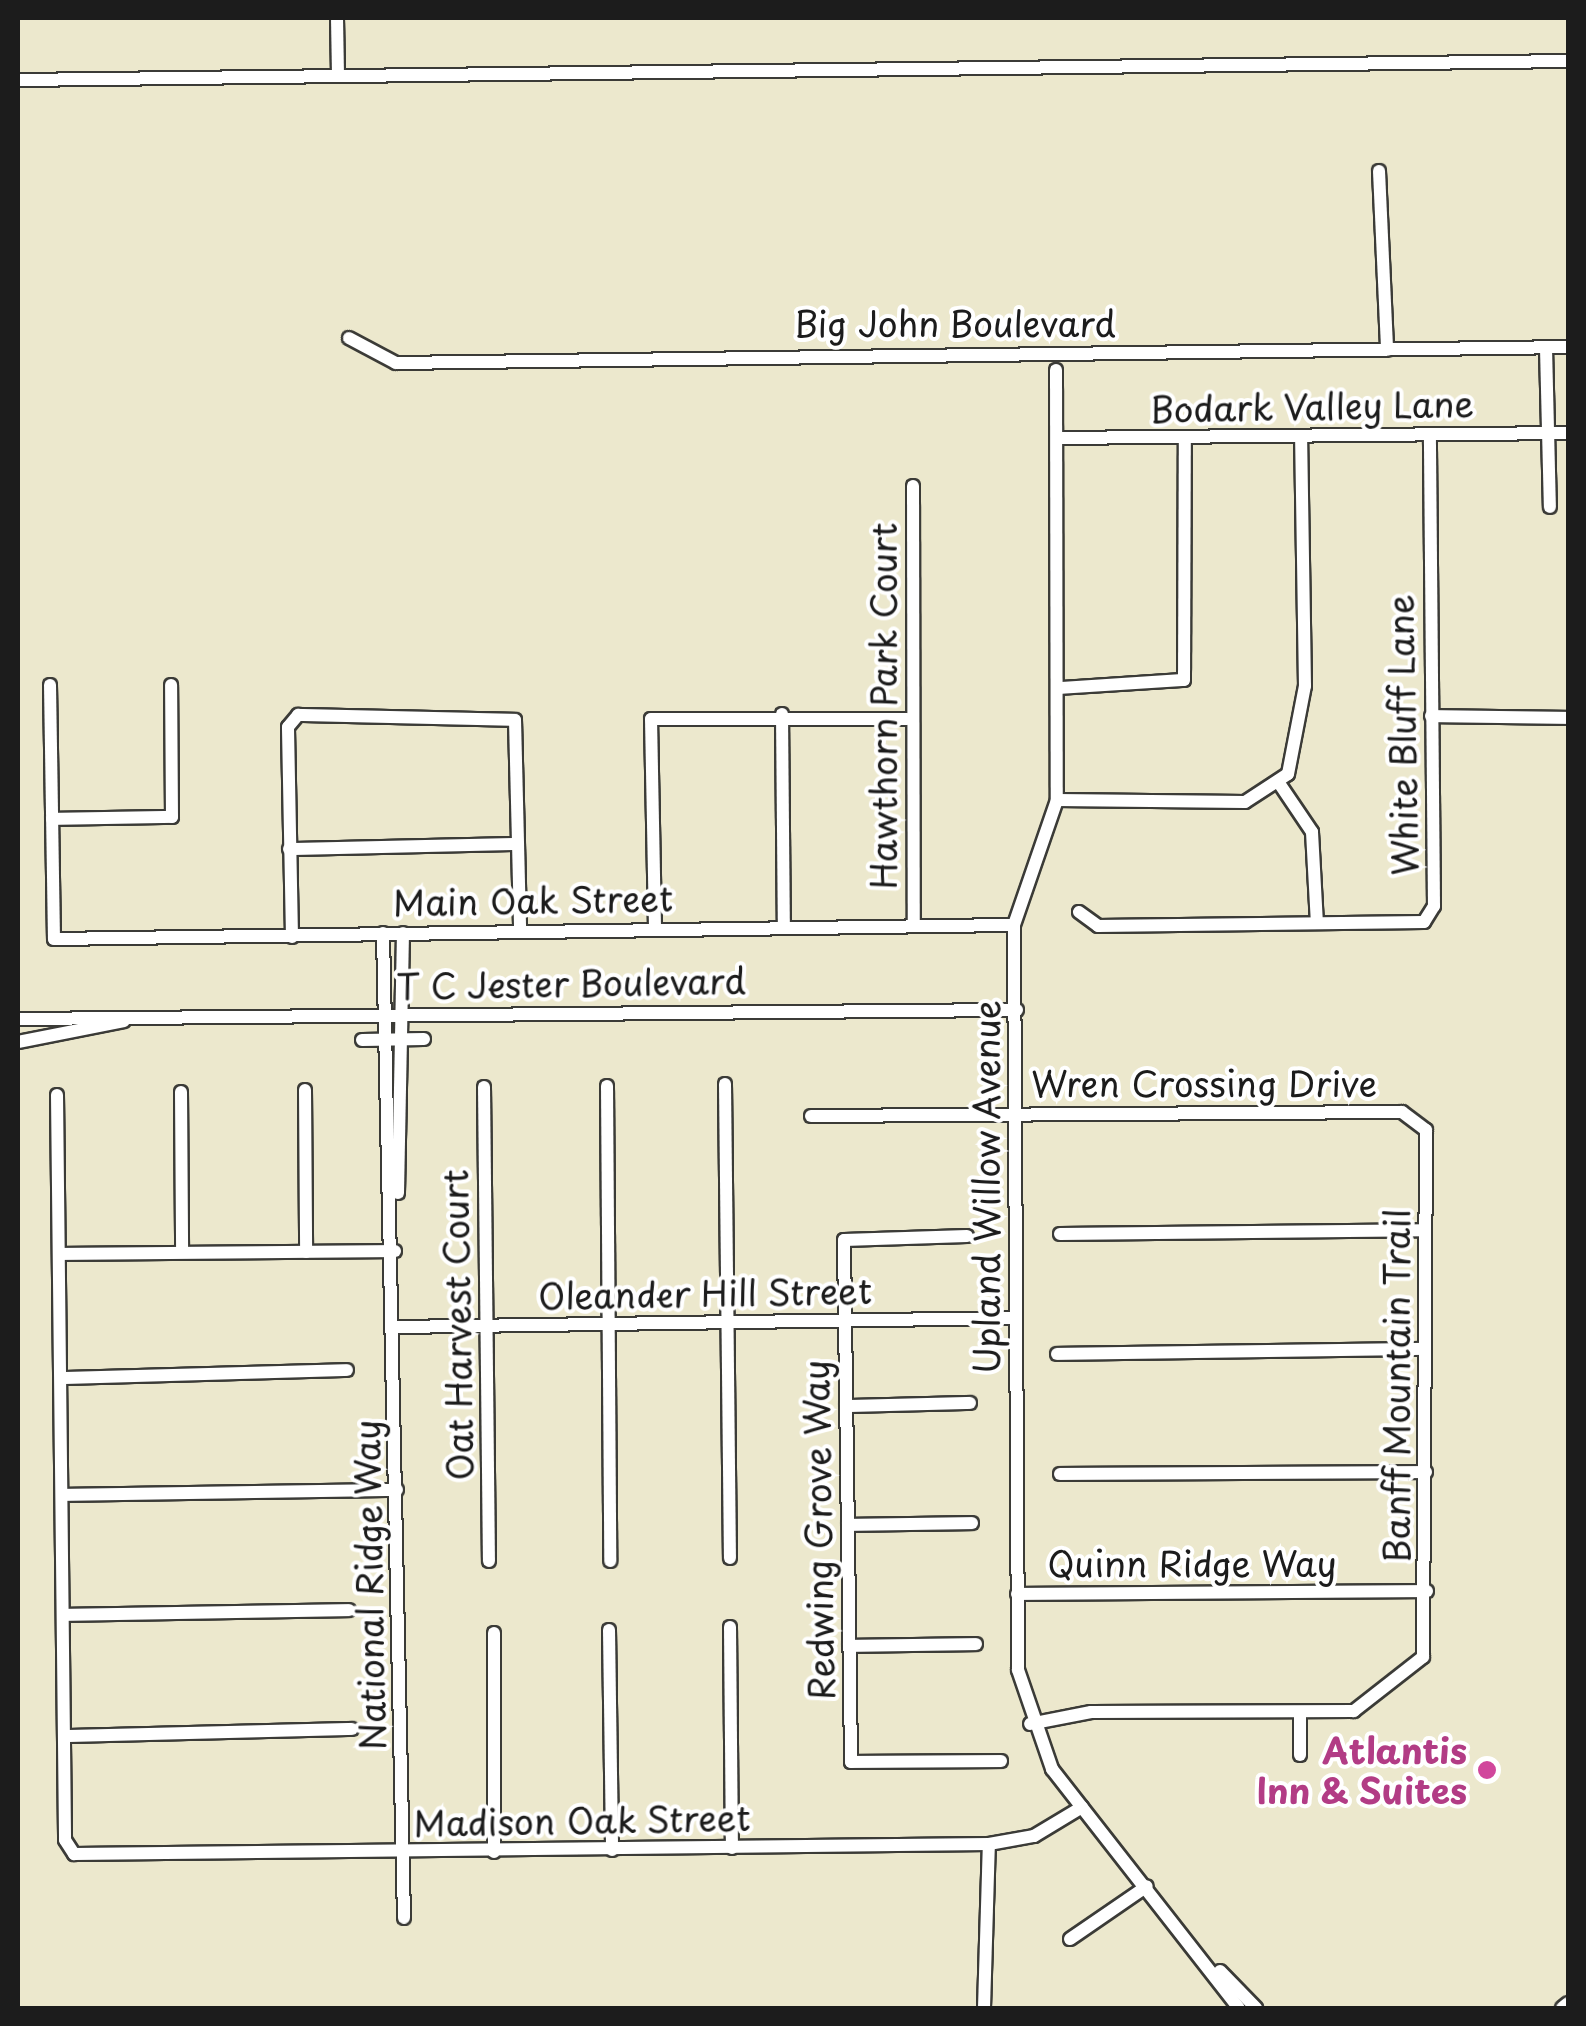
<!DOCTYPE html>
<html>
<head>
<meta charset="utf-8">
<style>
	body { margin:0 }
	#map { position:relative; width:1586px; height:2026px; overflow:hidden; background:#ece8cd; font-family:"Playpen Sans",sans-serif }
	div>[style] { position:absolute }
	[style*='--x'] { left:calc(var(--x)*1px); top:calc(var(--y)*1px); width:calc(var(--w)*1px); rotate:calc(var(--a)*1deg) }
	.roads { filter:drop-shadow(2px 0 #3b3b37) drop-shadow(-2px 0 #3b3b37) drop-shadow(0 2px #3b3b37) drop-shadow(0 -2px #3b3b37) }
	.minor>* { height:12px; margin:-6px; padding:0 6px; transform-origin:6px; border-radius:6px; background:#fff }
	.major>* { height:15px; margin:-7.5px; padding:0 7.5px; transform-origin:7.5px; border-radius:7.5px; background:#fff }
	.dots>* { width:28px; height:28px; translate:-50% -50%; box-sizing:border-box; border:5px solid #fff; border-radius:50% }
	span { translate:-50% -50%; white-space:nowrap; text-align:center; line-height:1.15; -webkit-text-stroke:8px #fff; paint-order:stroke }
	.street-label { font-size:35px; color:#1c1c1c }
	.hotel-label { font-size:35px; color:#b23c85; font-weight:700 }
	.right { translate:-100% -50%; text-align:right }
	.frame { position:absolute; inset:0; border:20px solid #1c1c1c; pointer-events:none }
</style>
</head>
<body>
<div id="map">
	<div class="roads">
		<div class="minor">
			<i style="--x:337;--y:18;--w:56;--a:89"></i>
			<i style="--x:18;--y:80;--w:1550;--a:-0.7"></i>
			<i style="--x:1379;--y:171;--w:179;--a:87.4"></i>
			<i style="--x:349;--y:338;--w:53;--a:28"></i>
			<i style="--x:396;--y:363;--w:1172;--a:-0.78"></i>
			<i style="--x:1546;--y:348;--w:159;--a:88.6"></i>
			<i style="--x:1056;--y:370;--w:430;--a:89.9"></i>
			<i style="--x:1057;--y:800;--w:132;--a:109"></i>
			<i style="--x:1014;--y:925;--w:745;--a:89.69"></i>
			<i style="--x:1018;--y:1670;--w:105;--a:71"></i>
			<i style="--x:1052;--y:1769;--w:303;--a:52"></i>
			<i style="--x:1057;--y:438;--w:511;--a:-0.56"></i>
			<i style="--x:913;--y:486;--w:439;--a:89.9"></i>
			<i style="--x:50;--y:685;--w:254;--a:89.1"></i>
			<i style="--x:54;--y:939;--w:960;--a:-0.84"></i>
			<i style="--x:1060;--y:688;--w:124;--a:-3.7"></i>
			<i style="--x:1184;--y:680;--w:242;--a:-89.8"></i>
			<i style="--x:782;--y:714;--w:212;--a:89.5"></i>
			<i style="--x:1431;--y:716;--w:137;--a:0.8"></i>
			<i style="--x:1279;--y:783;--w:59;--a:56"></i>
			<i style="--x:1312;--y:832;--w:91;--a:86.9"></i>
			<i style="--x:1057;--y:800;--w:188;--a:0.6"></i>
			<i style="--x:1245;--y:802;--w:51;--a:-33.1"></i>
			<i style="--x:1288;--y:774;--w:90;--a:-79.1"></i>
			<i style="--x:1305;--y:686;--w:248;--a:-90.9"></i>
			<i style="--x:52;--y:819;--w:120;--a:-1"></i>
			<i style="--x:172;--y:817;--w:132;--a:-90.4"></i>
			<i style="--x:289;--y:849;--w:229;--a:-1.3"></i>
			<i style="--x:1079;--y:912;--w:24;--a:36"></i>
			<i style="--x:1098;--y:926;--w:326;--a:-0.7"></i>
			<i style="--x:1424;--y:922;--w:19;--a:-58"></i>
			<i style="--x:1434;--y:906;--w:470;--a:-90.5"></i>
			<i style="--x:655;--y:927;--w:208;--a:-91.1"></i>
			<i style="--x:651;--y:719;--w:256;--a:0"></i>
			<i style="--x:383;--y:933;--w:985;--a:88.78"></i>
			<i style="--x:292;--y:937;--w:210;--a:-91.1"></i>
			<i style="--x:288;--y:727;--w:16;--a:-50"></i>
			<i style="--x:298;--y:715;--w:217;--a:1.3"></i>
			<i style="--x:515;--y:720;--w:208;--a:88.6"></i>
			<i style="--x:18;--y:1019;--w:999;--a:-0.52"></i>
			<i style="--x:362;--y:1040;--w:62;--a:-0.9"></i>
			<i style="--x:18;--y:1042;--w:108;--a:-11.2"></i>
			<i style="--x:725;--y:1084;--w:474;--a:89.4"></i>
			<i style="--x:607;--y:1086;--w:475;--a:89.6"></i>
			<i style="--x:484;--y:1087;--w:474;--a:89.4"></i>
			<i style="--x:305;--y:1090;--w:162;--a:89.6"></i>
			<i style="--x:181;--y:1092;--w:160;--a:89.6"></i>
			<i style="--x:57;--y:1095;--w:745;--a:89.38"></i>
			<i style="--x:65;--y:1840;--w:17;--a:57"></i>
			<i style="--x:74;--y:1854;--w:915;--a:-0.63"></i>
			<i style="--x:989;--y:1844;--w:46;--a:-10.1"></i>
			<i style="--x:1034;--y:1836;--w:56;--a:-31.1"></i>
			<i style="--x:811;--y:1116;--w:591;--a:-0.39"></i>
			<i style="--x:1402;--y:1112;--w:30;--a:37"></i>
			<i style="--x:1426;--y:1130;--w:527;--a:90.33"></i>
			<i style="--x:1423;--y:1657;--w:88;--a:142"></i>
			<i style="--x:1354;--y:1711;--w:263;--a:179.8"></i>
			<i style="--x:1091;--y:1712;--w:62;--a:168.9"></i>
			<i style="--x:398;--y:1193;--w:260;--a:-88.9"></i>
			<i style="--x:1060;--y:1234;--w:365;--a:-0.6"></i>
			<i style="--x:967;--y:1236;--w:123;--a:178.1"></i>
			<i style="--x:844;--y:1240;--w:522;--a:89.23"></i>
			<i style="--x:851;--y:1762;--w:150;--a:-0.4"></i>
			<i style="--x:61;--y:1254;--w:334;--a:-0.5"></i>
			<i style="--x:396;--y:1327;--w:619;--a:-0.83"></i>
			<i style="--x:1057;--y:1354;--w:368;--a:-0.8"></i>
			<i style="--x:62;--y:1378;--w:285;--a:-1.6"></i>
			<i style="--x:846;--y:1406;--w:124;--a:-1.4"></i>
			<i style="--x:1060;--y:1474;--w:366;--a:-0.3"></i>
			<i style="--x:63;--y:1495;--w:334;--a:-0.9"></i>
			<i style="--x:848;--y:1525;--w:124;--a:-0.9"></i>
			<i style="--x:1017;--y:1594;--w:410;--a:-0.4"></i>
			<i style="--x:64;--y:1615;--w:285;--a:-1"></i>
			<i style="--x:730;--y:1627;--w:221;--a:89.5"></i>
			<i style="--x:609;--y:1630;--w:220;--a:89.2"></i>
			<i style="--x:494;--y:1633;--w:219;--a:90"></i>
			<i style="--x:849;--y:1646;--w:127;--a:-0.9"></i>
			<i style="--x:65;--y:1736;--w:287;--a:-1.4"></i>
			<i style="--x:1300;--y:1755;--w:42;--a:-90"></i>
			<i style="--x:1070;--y:1939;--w:93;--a:-34.5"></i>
			<i style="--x:1220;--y:1971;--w:52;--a:45.8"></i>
			<i style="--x:984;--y:2008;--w:164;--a:-88.3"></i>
		</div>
		<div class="major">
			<i style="--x:1563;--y:2008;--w:6;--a:-39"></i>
		</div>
	</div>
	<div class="dots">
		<i style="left:1487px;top:1770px;background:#d1479c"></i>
	</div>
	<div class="street-label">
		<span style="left:955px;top:323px">Big John Boulevard</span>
		<span style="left:1312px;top:406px;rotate:-1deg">Bodark Valley Lane</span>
		<span style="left:883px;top:706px;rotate:-90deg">Hawthorn Park Court</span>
		<span style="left:1402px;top:735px;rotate:-91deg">White Bluff Lane</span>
		<span style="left:533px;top:900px;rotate:-1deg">Main Oak Street</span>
		<span style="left:571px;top:983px;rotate:-1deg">T C Jester Boulevard</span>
		<span style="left:1204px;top:1083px">Wren Crossing Drive</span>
		<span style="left:986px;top:1187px;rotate:-90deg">Upland Willow Avenue</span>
		<span style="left:705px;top:1293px;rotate:-1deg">Oleander Hill Street</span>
		<span style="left:457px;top:1325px;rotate:-91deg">Oat Harvest Court</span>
		<span style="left:1396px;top:1386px;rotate:-90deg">Banff Mountain Trail</span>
		<span style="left:818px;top:1530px;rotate:-91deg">Redwing Grove Way</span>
		<span style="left:1192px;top:1563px">Quinn Ridge Way</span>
		<span style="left:369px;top:1585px;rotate:-91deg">National Ridge Way</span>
		<span style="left:582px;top:1820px;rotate:-1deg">Madison Oak Street</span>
	</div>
	<div class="hotel-label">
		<span class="right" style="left:1467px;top:1770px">Atlantis<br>Inn &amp; Suites</span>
	</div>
	<div class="frame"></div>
</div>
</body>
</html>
